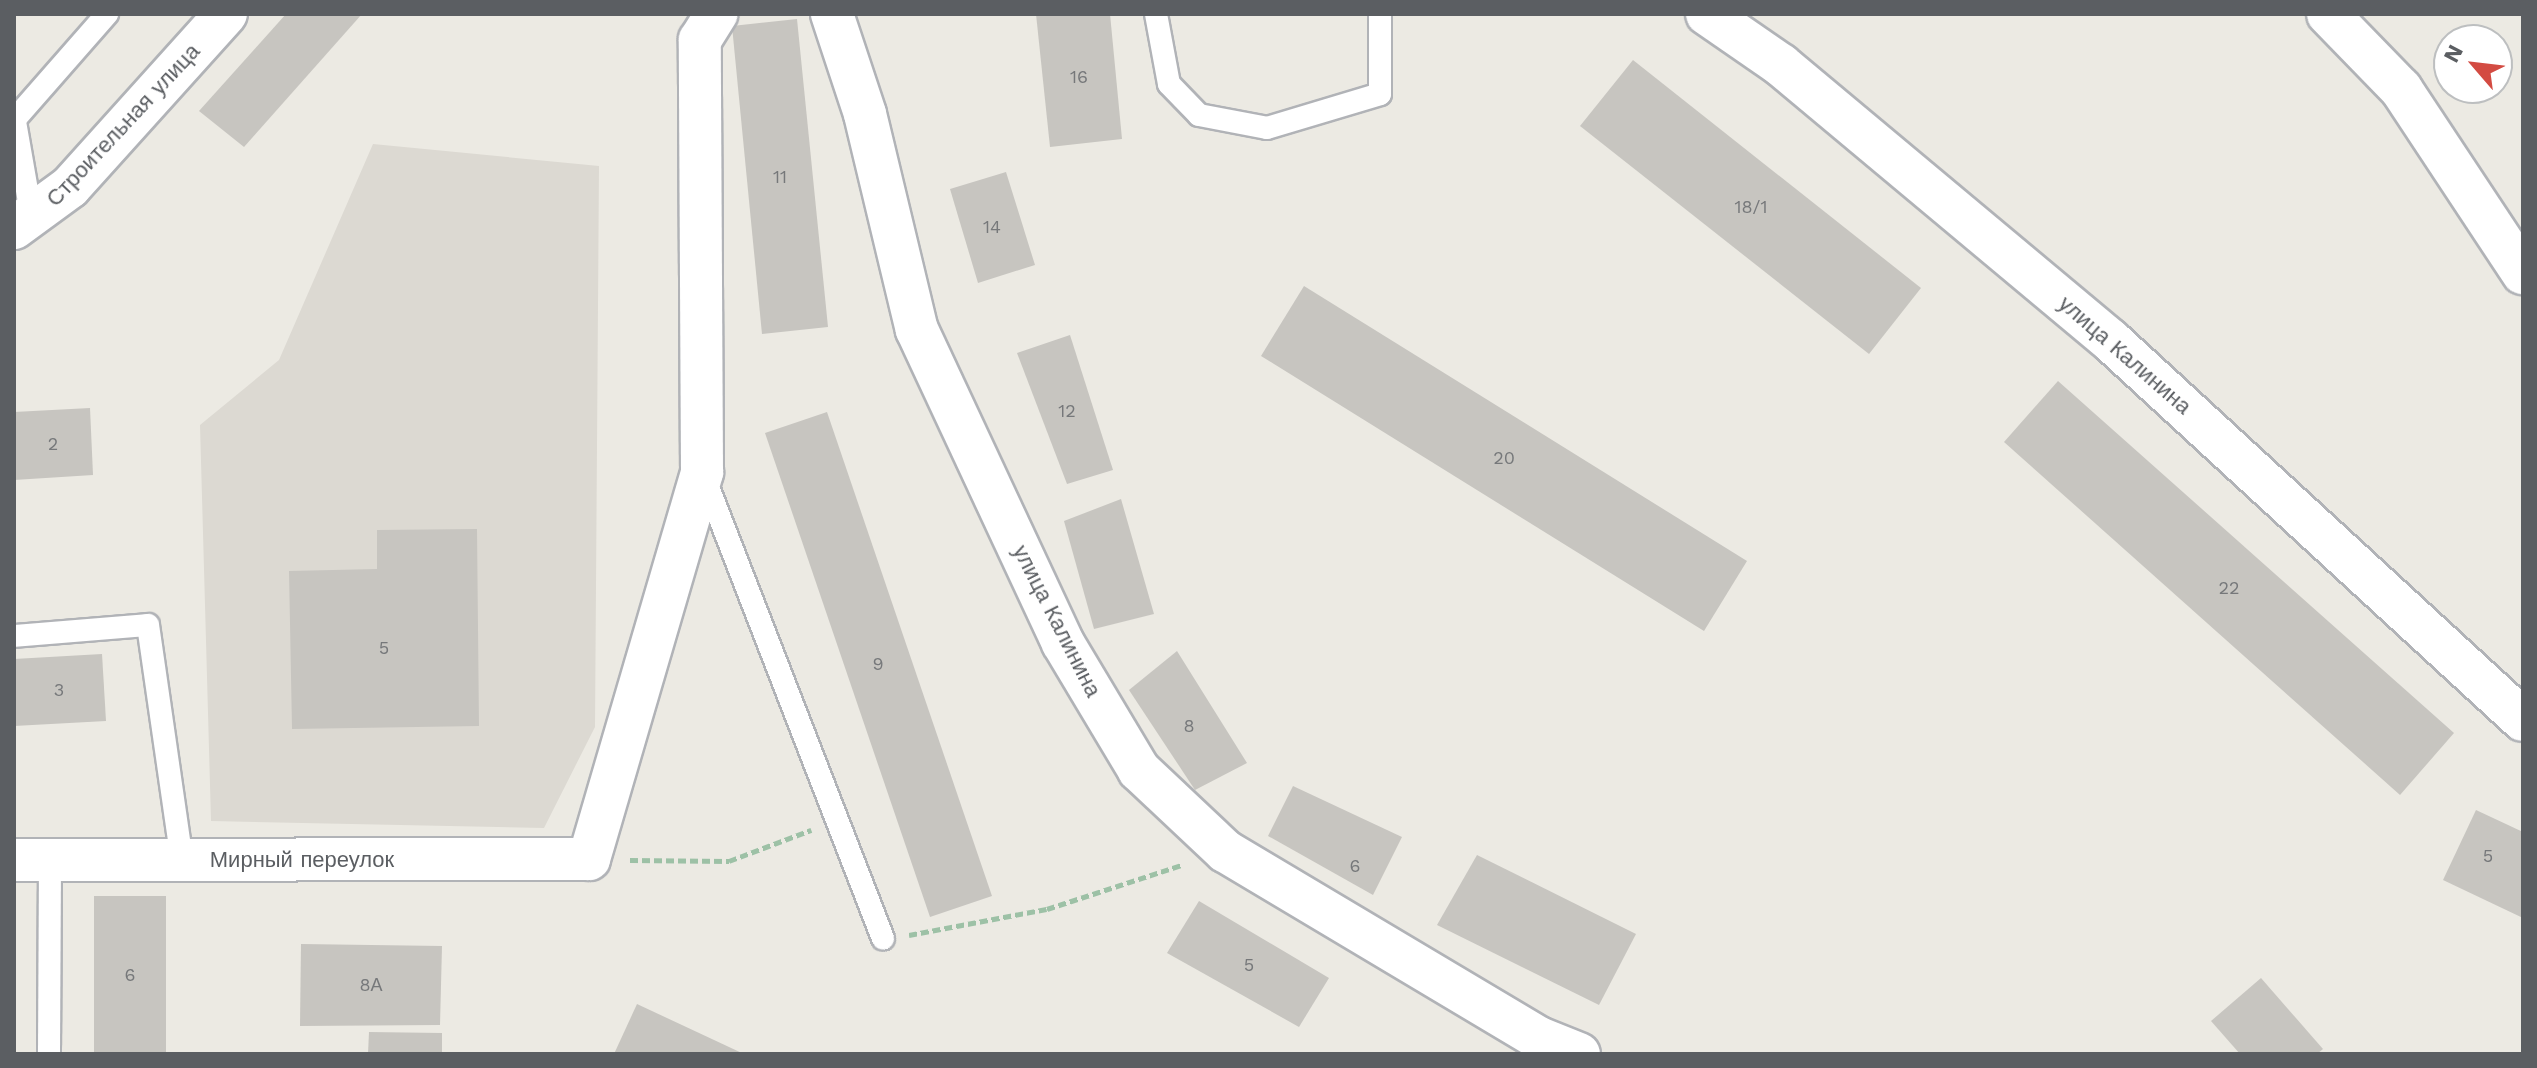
<!DOCTYPE html>
<html>
<head>
<meta charset="utf-8">
<style>
	body { margin:0 }
	#map { position:relative; width:2537px; height:1068px; overflow:hidden; background:#eceae3; font-family:"Work Sans",sans-serif }
	div>[style] { position:absolute }
	[style*='--x'] { left:calc(var(--x)*1px); top:calc(var(--y)*1px); width:calc(var(--w)*1px); rotate:calc(var(--a)*1deg) }
	.education>* { inset:0; background:#dcd9d2 }
	.building>* { inset:0; background:#c7c5c0 }
	.path>* { height:5px; margin-top:-2.5px; transform-origin:0; background:repeating-linear-gradient(90deg,#9dc1a6 0 8px,transparent 0 12px) }
	.roads { filter:drop-shadow(2px 0 #b1b3b7) drop-shadow(-2px 0 #b1b3b7) drop-shadow(0 2px #b1b3b7) drop-shadow(0 -2px #b1b3b7) }
	.lane>* { height:22px; margin:-11px; padding:0 11px; transform-origin:11px; border-radius:11px; background:#fff }
	.street>* { height:42px; margin:-21px; padding:0 21px; transform-origin:21px; border-radius:21px; background:#fff }
	span { translate:-50% -50%; white-space:nowrap; text-align:center; line-height:1.15; -webkit-text-stroke:8px #fff; paint-order:stroke }
	.number-label { font-size:18px; color:#76787a }
	.number-label span { -webkit-text-stroke-width:0 }
	.street-label { font-size:22px; color:#5b5e62 }
	.frame { position:absolute; inset:0; border:16px solid #5b5e62; pointer-events:none }
	.north { position:absolute; left:2433px; top:24px; width:80px; height:80px; box-sizing:border-box; background:#fff; border:2px solid #bdbfc0; border-radius:50%; rotate:298deg; font-size:22px; font-weight:700; line-height:32px; text-align:center; color:#5b5e62 }
	.north::after { content:''; display:block; margin:auto; width:28px; height:36px; background:#d34b42; clip-path:polygon(50% 0,100% 100%,50% 72%,0 100%) }
</style>
</head>
<body>
<div id="map">
	<div class="education">
		<i style="clip-path:polygon(373px 144px,599px 166px,595px 727px,544px 828px,211px 821px,200px 425px,279px 360px)"></i>
	</div>
	<div class="building">
		<i style="clip-path:polygon(286px 14px,362px 14px,244px 147px,199px 111px)"></i>
		<i style="clip-path:polygon(1036px 14px,1110px 14px,1122px 139px,1050px 147px)"></i>
		<i style="clip-path:polygon(797px 19px,828px 327px,762px 334px,732px 26px)"></i>
		<i style="clip-path:polygon(1633px 60px,1921px 288px,1869px 354px,1580px 126px)"></i>
		<i style="clip-path:polygon(1006px 172px,1035px 265px,978px 283px,950px 189px)"></i>
		<i style="clip-path:polygon(1304px 286px,1747px 561px,1704px 631px,1261px 356px)"></i>
		<i style="clip-path:polygon(1070px 335px,1113px 470px,1067px 484px,1017px 353px)"></i>
		<i style="clip-path:polygon(2058px 381px,2454px 733px,2400px 795px,2004px 442px)"></i>
		<i style="clip-path:polygon(90px 408px,93px 475px,14px 480px,14px 412px)"></i>
		<i style="clip-path:polygon(827px 412px,992px 896px,930px 917px,765px 433px)"></i>
		<i style="clip-path:polygon(1121px 499px,1154px 614px,1094px 629px,1064px 521px)"></i>
		<i style="clip-path:polygon(477px 529px,479px 726px,292px 729px,289px 571px,377px 569px,377px 530px)"></i>
		<i style="clip-path:polygon(1177px 651px,1247px 763px,1195px 790px,1129px 690px)"></i>
		<i style="clip-path:polygon(102px 654px,106px 721px,14px 726px,14px 659px)"></i>
		<i style="clip-path:polygon(1293px 786px,1402px 837px,1373px 895px,1268px 836px)"></i>
		<i style="clip-path:polygon(2476px 810px,2523px 832px,2523px 918px,2443px 880px)"></i>
		<i style="clip-path:polygon(1477px 855px,1636px 934px,1599px 1005px,1437px 925px)"></i>
		<i style="clip-path:polygon(94px 896px,166px 896px,166px 1054px,94px 1054px)"></i>
		<i style="clip-path:polygon(1199px 901px,1329px 978px,1299px 1027px,1167px 953px)"></i>
		<i style="clip-path:polygon(301px 944px,442px 946px,440px 1025px,300px 1026px)"></i>
		<i style="clip-path:polygon(2261px 978px,2323px 1049px,2317px 1054px,2240px 1054px,2211px 1021px)"></i>
		<i style="clip-path:polygon(637px 1004px,744px 1054px,614px 1054px)"></i>
		<i style="clip-path:polygon(369px 1032px,442px 1033px,442px 1054px,368px 1054px)"></i>
	</div>
	<div class="path">
		<i style="--x:630;--y:860;--w:99;--a:0.6"></i>
		<i style="--x:729;--y:861;--w:88;--a:-20.7"></i>
		<i style="--x:909;--y:935;--w:140;--a:-10.7"></i>
		<i style="--x:1047;--y:909;--w:142;--a:-18.1"></i>
	</div>
	<div class="roads">
		<div class="lane">
			<i style="--x:1156;--y:14;--w:71;--a:79.5"></i>
			<i style="--x:1169;--y:84;--w:43;--a:45.9"></i>
			<i style="--x:1199;--y:115;--w:69;--a:10.8"></i>
			<i style="--x:1267;--y:128;--w:118;--a:-16.7"></i>
			<i style="--x:1380;--y:94;--w:80;--a:-90"></i>
			<i style="--x:14;--y:116;--w:105;--a:80.1"></i>
			<i style="--x:15;--y:119;--w:140;--a:-48.8"></i>
			<i style="--x:704;--y:477;--w:495;--a:68.8"></i>
			<i style="--x:14;--y:636;--w:134;--a:-4.7"></i>
			<i style="--x:148;--y:625;--w:237;--a:81.8"></i>
			<i style="--x:49;--y:1054;--w:194;--a:-89.7"></i>
		</div>
		<div class="street">
			<i style="--x:832;--y:14;--w:105;--a:71.7"></i>
			<i style="--x:865;--y:114;--w:222;--a:76.5"></i>
			<i style="--x:917;--y:330;--w:345;--a:65"></i>
			<i style="--x:1063;--y:643;--w:148;--a:59.1"></i>
			<i style="--x:1139;--y:770;--w:118;--a:43.3"></i>
			<i style="--x:1225;--y:851;--w:365;--a:30.8"></i>
			<i style="--x:1539;--y:1038;--w:43;--a:21.8"></i>
			<i style="--x:1707;--y:14;--w:90;--a:34.6"></i>
			<i style="--x:1781;--y:65;--w:429;--a:39.9"></i>
			<i style="--x:2110;--y:340;--w:561;--a:42.62"></i>
			<i style="--x:2328;--y:14;--w:105;--a:45.8"></i>
			<i style="--x:2401;--y:89;--w:221;--a:56.5"></i>
			<i style="--x:14;--y:228;--w:69;--a:-36.2"></i>
			<i style="--x:70;--y:187;--w:233;--a:-48"></i>
			<i style="--x:14;--y:860;--w:575;--a:-0.1"></i>
			<i style="--x:589;--y:859;--w:403;--a:-73.7"></i>
			<i style="--x:702;--y:472;--w:432;--a:-90.3"></i>
			<i style="--x:700;--y:40;--w:31;--a:-58"></i>
		</div>
	</div>
	<div class="number-label">
		<span style="left:1079px;top:77px">16</span>
		<span style="left:780px;top:177px">11</span>
		<span style="left:1751px;top:207px">18/1</span>
		<span style="left:992px;top:227px">14</span>
		<span style="left:1067px;top:411px">12</span>
		<span style="left:53px;top:444px">2</span>
		<span style="left:1504px;top:458px">20</span>
		<span style="left:2229px;top:588px">22</span>
		<span style="left:384px;top:648px">5</span>
		<span style="left:878px;top:664px">9</span>
		<span style="left:59px;top:690px">3</span>
		<span style="left:1189px;top:726px">8</span>
		<span style="left:2488px;top:856px">5</span>
		<span style="left:1355px;top:866px">6</span>
		<span style="left:1249px;top:965px">5</span>
		<span style="left:130px;top:975px">6</span>
		<span style="left:371px;top:985px">8А</span>
	</div>
	<div class="street-label">
		<span style="left:123px;top:125px;rotate:-47deg">Строительная улица</span>
		<span style="left:2125px;top:355px;rotate:41deg">улица Калинина</span>
		<span style="left:1057px;top:621px;rotate:63deg">улица Калинина</span>
		<span style="left:302px;top:860px">Мирный переулок</span>
	</div>
	<div class="frame"></div>
	<div class="north">N</div>
</div>
</body>
</html>
